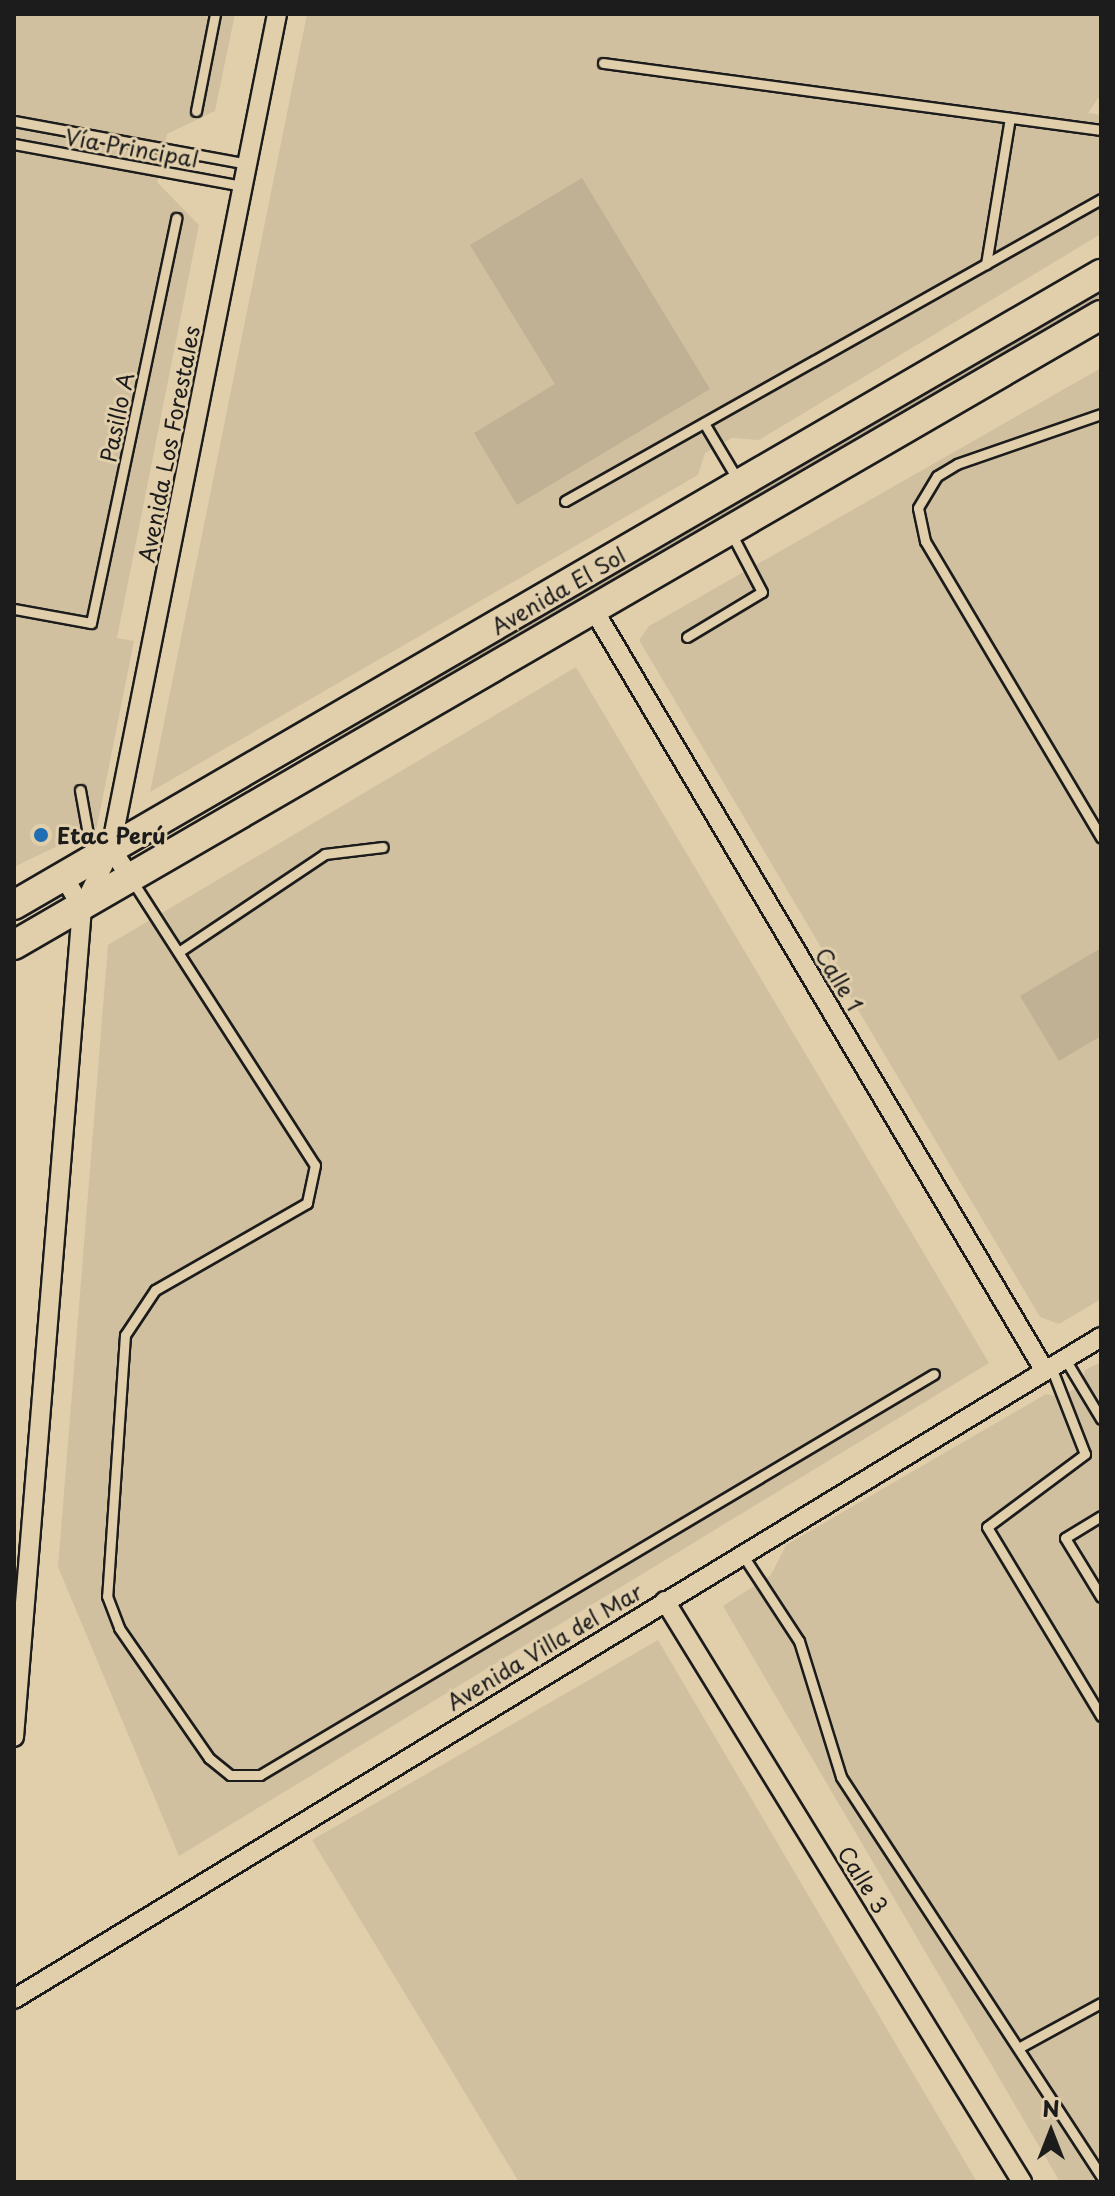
<!DOCTYPE html>
<html>
<head>
<meta charset="utf-8">
<style>
	body { margin:0 }
	#map { position:relative; width:1115px; height:2196px; overflow:hidden; background:#e1cfac; font-family:"Playpen Sans",sans-serif }
	div>[style] { position:absolute }
	[style*='--x'] { left:calc(var(--x)*1px); top:calc(var(--y)*1px); width:calc(var(--w)*1px); rotate:calc(var(--a)*1deg) }
	.built>* { inset:0; background:#d1c0a0 }
	.green>* { inset:0; background:#c0b194 }
	.roads { filter:drop-shadow(2px 0 #1c1c1c) drop-shadow(-2px 0 #1c1c1c) drop-shadow(0 2px #1c1c1c) drop-shadow(0 -2px #1c1c1c) }
	.service>* { height:9px; margin:-4.5px; padding:0 4.5px; transform-origin:4.5px; border-radius:4.5px; background:#e1cfac }
	.minor>* { height:18px; margin:-9px; padding:0 9px; transform-origin:9px; border-radius:9px; background:#e1cfac }
	.primary>* { height:28px; margin:-14px; padding:0 14px; transform-origin:14px; border-radius:14px; background:#e1cfac }
	.dots>* { width:22px; height:22px; translate:-50% -50%; box-sizing:border-box; border:4px solid #e1cfac; border-radius:50% }
	span { translate:-50% -50%; white-space:nowrap; text-align:center; line-height:1.15; -webkit-text-stroke:6px #e1cfac; paint-order:stroke }
	.street-label { font-size:22px; color:#1c1c1c }
	.poi-label { font-size:22px; color:#1c1c1c; font-weight:700 }
	.left { translate:0 -50%; text-align:left }
	.frame { position:absolute; inset:0; border:16px solid #1c1c1c; pointer-events:none }
	.north { position:absolute; left:1011px; top:2092px; width:80px; height:80px; -webkit-text-stroke:6px #e1cfac; paint-order:stroke; rotate:0deg; font-size:22px; font-weight:700; line-height:32px; text-align:center; color:#1c1c1c }
	.north::after { content:''; display:block; margin:auto; width:28px; height:36px; background:#1c1c1c; clip-path:polygon(50% 0,100% 100%,50% 72%,0 100%) }
</style>
</head>
<body>
<div id="map">
	<div class="built">
		<i style="clip-path:polygon(14px 14px,235px 14px,215px 111px,167px 134px,157px 182px,199px 225px,117px 638px,134px 641px,97px 827px,14px 867px)"></i>
		<i style="clip-path:polygon(307px 14px,1101px 14px,1101px 94px,1088px 113px,1101px 115px,1101px 234px,759px 440px,732px 438px,705px 453px,698px 475px,150px 792px)"></i>
		<i style="clip-path:polygon(1101px 368px,1101px 1299px,1059px 1324px,1040px 1317px,639px 640px,649px 626px)"></i>
		<i style="clip-path:polygon(576px 667px,989px 1363px,179px 1856px,58px 1567px,108px 945px)"></i>
		<i style="clip-path:polygon(1101px 1362px,1101px 2182px,1060px 2182px,723px 1606px,771px 1575px,786px 1545px,1046px 1394px,1059px 1397px,1082px 1385px,1085px 1370px)"></i>
		<i style="clip-path:polygon(658px 1640px,977px 2182px,519px 2182px,312px 1840px)"></i>
	</div>
	<div class="green">
		<i style="clip-path:polygon(582px 178px,710px 389px,517px 505px,474px 433px,555px 384px,470px 245px)"></i>
		<i style="clip-path:polygon(1101px 283px,1101px 298px,146px 860px,138px 856px)"></i>
		<i style="clip-path:polygon(1101px 948px,1101px 1036px,1059px 1061px,1020px 996px)"></i>
	</div>
	<div class="roads">
		<div class="service">
			<i style="--x:603;--y:63;--w:502;--a:7.66"></i>
			<i style="--x:196;--y:111;--w:99;--a:-78.9"></i>
			<i style="--x:14;--y:121;--w:238;--a:10.4"></i>
			<i style="--x:14;--y:144;--w:233;--a:10.4"></i>
			<i style="--x:986;--y:264;--w:148;--a:-80.7"></i>
			<i style="--x:1101;--y:414;--w:152;--a:160.9"></i>
			<i style="--x:957;--y:464;--w:23;--a:149"></i>
			<i style="--x:937;--y:476;--w:37;--a:121"></i>
			<i style="--x:918;--y:508;--w:34;--a:78"></i>
			<i style="--x:925;--y:541;--w:345;--a:59.3"></i>
			<i style="--x:704;--y:423;--w:69;--a:59.3"></i>
			<i style="--x:565;--y:501;--w:615;--a:-29.4"></i>
			<i style="--x:14;--y:609;--w:78;--a:10.3"></i>
			<i style="--x:91;--y:623;--w:414;--a:-78.1"></i>
			<i style="--x:687;--y:637;--w:87;--a:-31"></i>
			<i style="--x:762;--y:592;--w:67;--a:-117.7"></i>
			<i style="--x:80;--y:790;--w:67;--a:79.7"></i>
			<i style="--x:133;--y:882;--w:336;--a:57.3"></i>
			<i style="--x:315;--y:1165;--w:39;--a:102"></i>
			<i style="--x:307;--y:1203;--w:175;--a:150.2"></i>
			<i style="--x:155;--y:1290;--w:54;--a:123.7"></i>
			<i style="--x:125;--y:1335;--w:262;--a:93.9"></i>
			<i style="--x:107;--y:1596;--w:34;--a:69"></i>
			<i style="--x:119;--y:1628;--w:158;--a:55.3"></i>
			<i style="--x:209;--y:1758;--w:27;--a:39"></i>
			<i style="--x:230;--y:1775;--w:30;--a:0"></i>
			<i style="--x:260;--y:1775;--w:784;--a:-30.75"></i>
			<i style="--x:180;--y:951;--w:174;--a:-33.8"></i>
			<i style="--x:325;--y:854;--w:58;--a:-6.9"></i>
			<i style="--x:1065;--y:1359;--w:70;--a:59"></i>
			<i style="--x:1051;--y:1367;--w:93;--a:68.7"></i>
			<i style="--x:1085;--y:1454;--w:122;--a:143.3"></i>
			<i style="--x:987;--y:1527;--w:221;--a:58.9"></i>
			<i style="--x:1101;--y:1516;--w:42;--a:148.6"></i>
			<i style="--x:1065;--y:1538;--w:69;--a:58.6"></i>
			<i style="--x:742;--y:1554;--w:104;--a:56.8"></i>
			<i style="--x:799;--y:1641;--w:142;--a:72.8"></i>
			<i style="--x:841;--y:1777;--w:476;--a:56.9"></i>
			<i style="--x:1022;--y:2046;--w:90;--a:-28.6"></i>
		</div>
		<div class="minor">
			<i style="--x:595;--y:612;--w:882;--a:59.34"></i>
			<i style="--x:131;--y:879;--w:37;--a:-123"></i>
			<i style="--x:111;--y:848;--w:850;--a:-78.74"></i>
			<i style="--x:85;--y:902;--w:58;--a:-63.4"></i>
			<i style="--x:665;--y:1601;--w:682;--a:58.43"></i>
			<i style="--x:14;--y:1737;--w:832;--a:-85.31"></i>
			<i style="--x:82;--y:908;--w:36;--a:-120"></i>
			<i style="--x:14;--y:1999;--w:1273;--a:-31.34"></i>
		</div>
		<div class="primary">
			<i style="--x:14;--y:905;--w:1257;--a:-30.14"></i>
			<i style="--x:14;--y:945;--w:1256;--a:-30.1"></i>
		</div>
	</div>
	<div class="dots">
		<i style="left:41px;top:835px;background:#1f6fb2"></i>
	</div>
	<div class="street-label">
		<span style="left:132px;top:147px;rotate:10deg">Vía Principal</span>
		<span style="left:116px;top:417px;rotate:-78deg">Pasillo A</span>
		<span style="left:168px;top:444px;rotate:-79deg">Avenida Los Forestales</span>
		<span style="left:558px;top:590px;rotate:-30deg">Avenida El Sol</span>
		<span style="left:840px;top:979px;rotate:59deg">Calle 1</span>
		<span style="left:544px;top:1646px;rotate:-31deg">Avenida Villa del Mar</span>
		<span style="left:864px;top:1879px;rotate:58deg">Calle 3</span>
	</div>
	<div class="poi-label">
		<span class="left" style="left:57px;top:835px">Etac Perú</span>
	</div>
	<div class="frame"></div>
	<div class="north">N</div>
</div>
</body>
</html>
